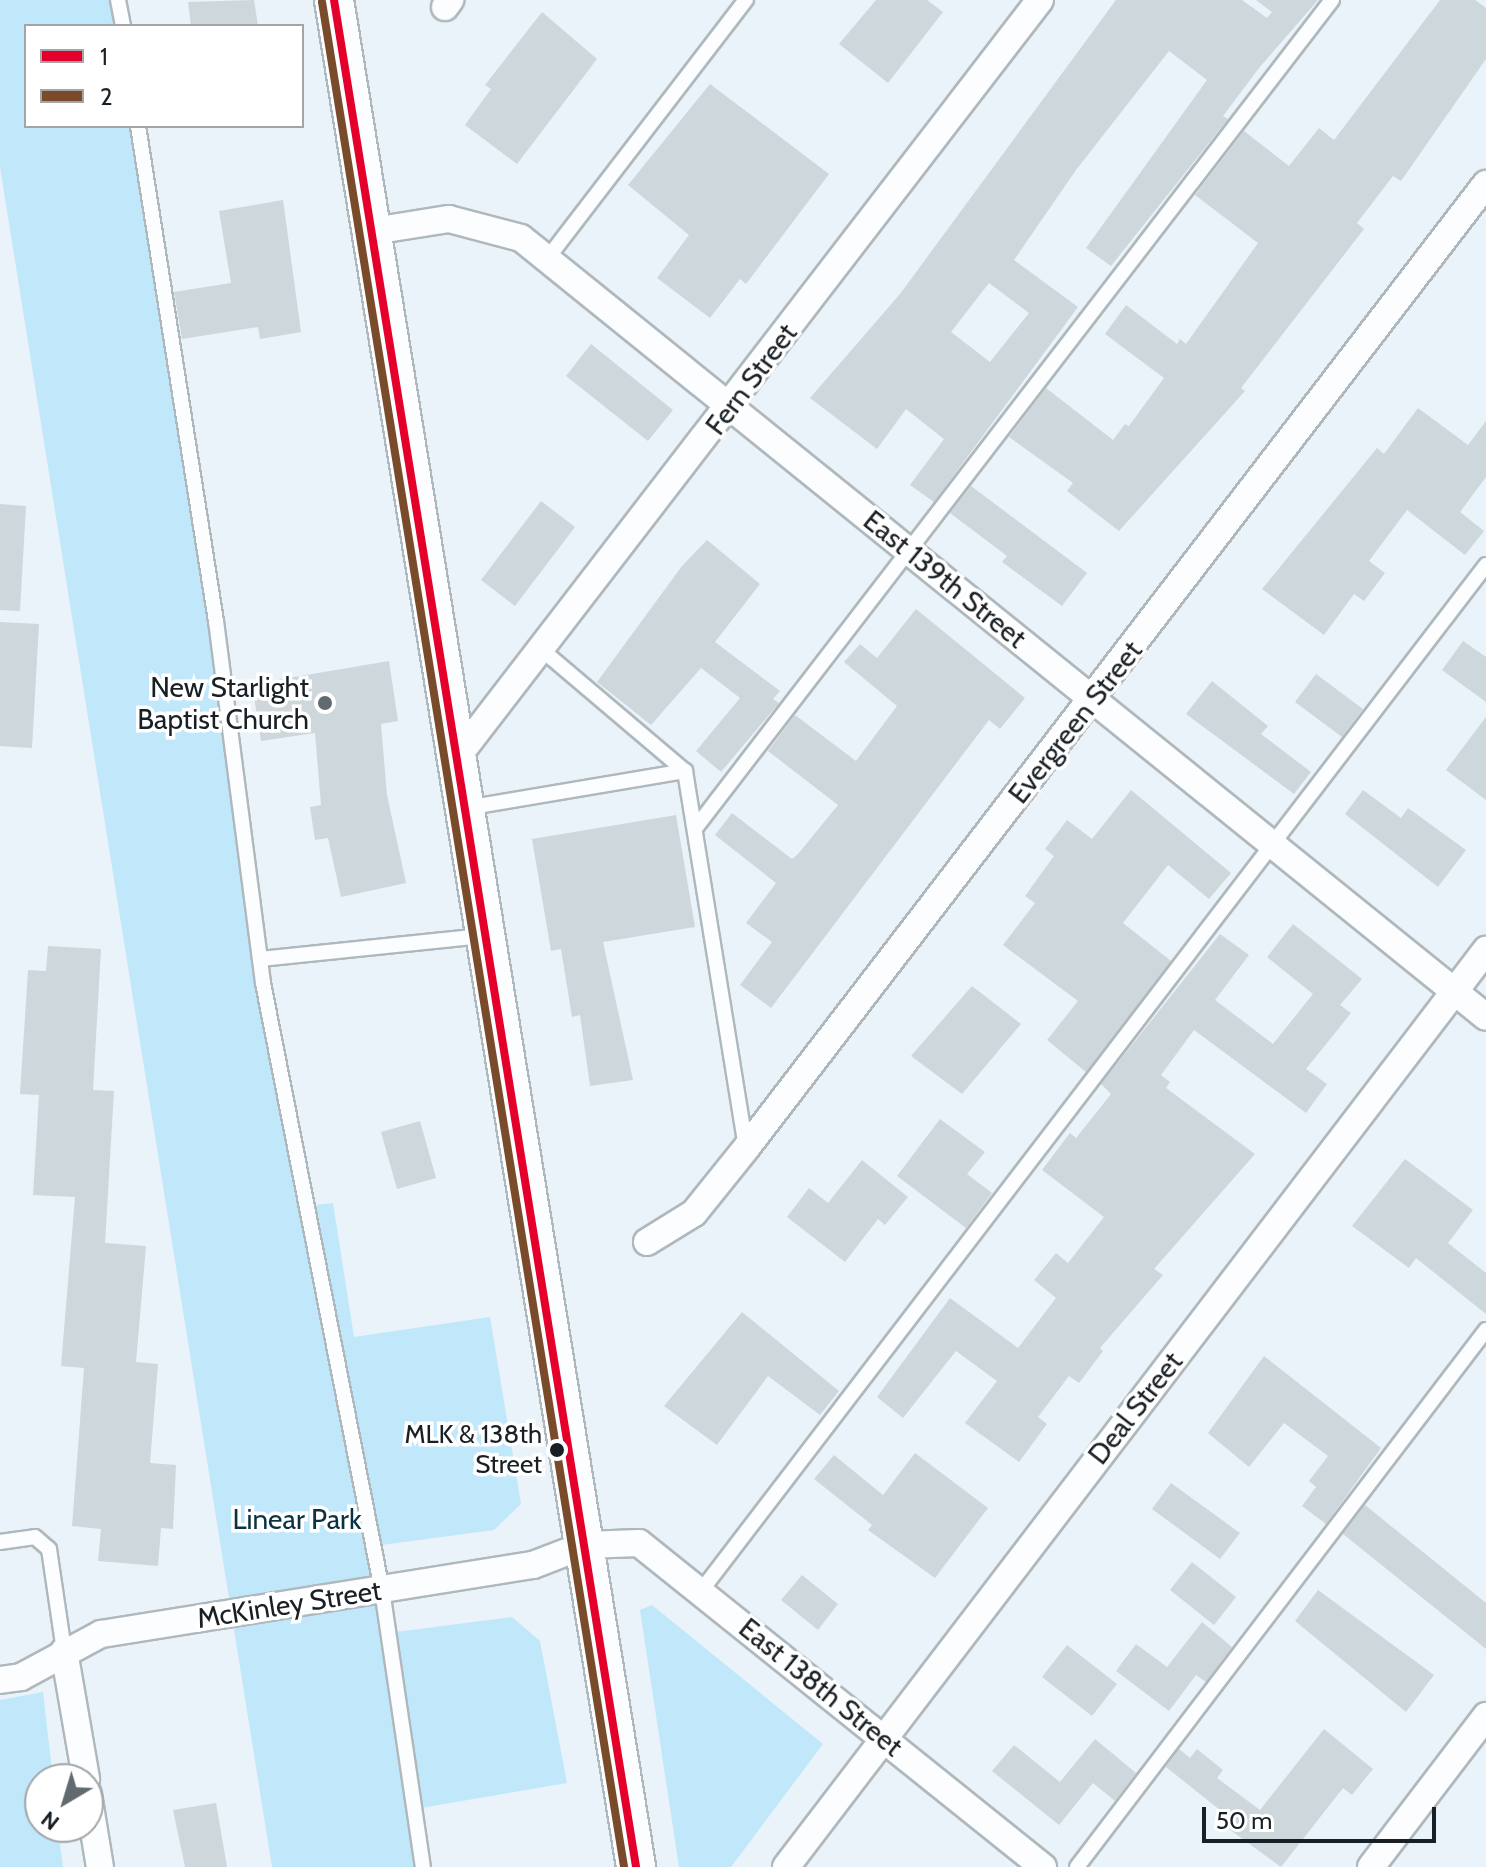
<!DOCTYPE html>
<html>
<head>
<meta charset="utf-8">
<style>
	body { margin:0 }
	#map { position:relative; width:1486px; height:1867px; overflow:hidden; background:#e9f3f9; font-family:Cabin,sans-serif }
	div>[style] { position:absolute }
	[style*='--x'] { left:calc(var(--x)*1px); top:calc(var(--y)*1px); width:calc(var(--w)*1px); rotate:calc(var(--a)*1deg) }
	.green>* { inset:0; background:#c1e7fb }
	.building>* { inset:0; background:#ced7dc }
	.roads { filter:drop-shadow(2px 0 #afb8bd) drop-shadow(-2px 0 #afb8bd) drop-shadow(0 2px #afb8bd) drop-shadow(0 -2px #afb8bd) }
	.lane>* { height:14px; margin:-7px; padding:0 7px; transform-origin:7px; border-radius:7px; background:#fcfdfe }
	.street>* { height:26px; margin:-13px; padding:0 13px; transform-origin:13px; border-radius:13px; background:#fcfdfe }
	.secondary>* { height:38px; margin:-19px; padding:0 19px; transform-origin:19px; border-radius:19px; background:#fcfdfe }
	.bus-1>* { height:8px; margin:-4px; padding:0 4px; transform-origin:4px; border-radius:4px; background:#e4002b }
	.bus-2>* { height:8px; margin:-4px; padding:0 4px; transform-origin:4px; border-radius:4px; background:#7a4b2a }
	.dots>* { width:22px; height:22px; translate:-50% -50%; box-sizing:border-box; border:4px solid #fff; border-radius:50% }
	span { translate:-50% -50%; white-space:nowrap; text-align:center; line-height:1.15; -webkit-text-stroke:7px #fff; paint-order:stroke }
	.bus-label { font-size:26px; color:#182025 }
	.right { translate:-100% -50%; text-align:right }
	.street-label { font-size:28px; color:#182025 }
	.poi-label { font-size:28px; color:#182025 }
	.park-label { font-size:28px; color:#0a3244 }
	.legend { position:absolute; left:24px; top:24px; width:280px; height:104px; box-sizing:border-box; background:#fff; border:2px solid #a3a6a8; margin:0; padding:10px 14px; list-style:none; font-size:24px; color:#182025 }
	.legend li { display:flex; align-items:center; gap:16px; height:40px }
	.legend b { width:40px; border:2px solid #a3a6a8 }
	.north { position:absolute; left:24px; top:1763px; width:80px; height:80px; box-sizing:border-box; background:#fff; border:2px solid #a3a6a8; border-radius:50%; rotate:218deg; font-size:22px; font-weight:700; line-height:32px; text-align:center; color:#182025 }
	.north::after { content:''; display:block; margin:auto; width:28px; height:36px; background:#616a6f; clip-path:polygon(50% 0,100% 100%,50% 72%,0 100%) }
	.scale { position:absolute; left:1202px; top:1807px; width:234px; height:36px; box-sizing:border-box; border:4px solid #182025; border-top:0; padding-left:10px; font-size:24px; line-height:28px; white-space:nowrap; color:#182025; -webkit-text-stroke:6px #fff; paint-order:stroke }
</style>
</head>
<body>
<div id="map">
	<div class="green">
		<i style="clip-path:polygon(0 0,118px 0,123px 26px,26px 26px,26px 126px,138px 126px,263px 983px,307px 1206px,333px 1203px,354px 1337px,490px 1317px,521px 1504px,494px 1530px,374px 1546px,388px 1633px,512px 1617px,540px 1641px,567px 1783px,415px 1809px,423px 1867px,272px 1867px,0 167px)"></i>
		<i style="clip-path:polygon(652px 1605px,823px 1744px,731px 1867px,679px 1867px,640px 1610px)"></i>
		<i style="clip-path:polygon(43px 1692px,53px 1779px,40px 1779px,40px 1827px,58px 1827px,63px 1867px,0 1867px,0 1700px)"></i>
	</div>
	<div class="building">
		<i style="clip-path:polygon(254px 0,258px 26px,191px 26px,188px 2px)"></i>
		<i style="clip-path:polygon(876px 0,927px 0,943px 12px,888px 83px,839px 44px)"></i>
		<i style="clip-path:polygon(evenodd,1116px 0,1242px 0,1267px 18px,1272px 12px,1256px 0,1318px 0,1259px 68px,1223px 116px,1228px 119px,1111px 266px,1086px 248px,1207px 80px,1169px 51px,1076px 170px,1014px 260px,1078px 307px,934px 502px,910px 485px,944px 439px,906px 409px,877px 449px,810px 398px,900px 294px,1116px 0,989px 283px,1029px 313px,990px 362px,951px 332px,989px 283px)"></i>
		<i style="clip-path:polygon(1440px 0,1475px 0,1486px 8px,1486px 59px,1401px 181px,1393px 176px,1357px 223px,1364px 229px,1241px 388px,1245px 391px,1119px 531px,1067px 491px,1073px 483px,1009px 437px,1046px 388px,1113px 440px,1125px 424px,1129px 426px,1164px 378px,1105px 334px,1126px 305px,1177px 344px,1180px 339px,1186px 344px,1258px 243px,1195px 195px,1244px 131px,1289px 166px,1319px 128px,1334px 140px)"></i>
		<i style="clip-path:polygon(542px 12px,597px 59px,517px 164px,465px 125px,491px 89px,485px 85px)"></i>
		<i style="clip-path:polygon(710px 84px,829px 174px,746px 284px,740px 279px,710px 318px,657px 278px,689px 235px,628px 185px)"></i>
		<i style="clip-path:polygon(283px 200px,301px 332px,260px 339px,258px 327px,182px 339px,174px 292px,231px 283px,219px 211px)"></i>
		<i style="clip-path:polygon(591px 344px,673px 410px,648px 441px,566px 376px)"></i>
		<i style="clip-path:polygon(1418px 408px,1468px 445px,1486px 421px,1486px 477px,1460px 512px,1484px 531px,1465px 555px,1407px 510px,1369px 561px,1385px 573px,1364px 601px,1354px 594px,1324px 635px,1262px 589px,1377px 448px,1384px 454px)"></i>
		<i style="clip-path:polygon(971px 486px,1087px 573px,1062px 606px,1002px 562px,1007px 556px,950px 513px)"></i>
		<i style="clip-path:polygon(541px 501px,575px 527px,515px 606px,481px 580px)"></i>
		<i style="clip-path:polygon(0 504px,26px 506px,20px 611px,0 610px)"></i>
		<i style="clip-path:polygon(707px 540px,760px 584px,715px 642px,780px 691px,773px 699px,779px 703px,721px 772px,696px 751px,740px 698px,701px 668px,651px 725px,597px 682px,682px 566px)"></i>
		<i style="clip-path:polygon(916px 609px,1025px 698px,1000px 729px,989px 720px,771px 1008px,740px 985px,772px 942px,746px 923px,776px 883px,715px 835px,732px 813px,792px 859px,798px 854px,838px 805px,768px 751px,795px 715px,856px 761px,897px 706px,844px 662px,860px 644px,877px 658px)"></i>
		<i style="clip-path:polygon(0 622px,39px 624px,32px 748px,0 746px)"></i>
		<i style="clip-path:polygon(1463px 641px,1486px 657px,1486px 702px,1442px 670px)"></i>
		<i style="clip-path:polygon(389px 661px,398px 721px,381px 724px,387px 795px,406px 883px,341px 897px,328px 838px,315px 840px,310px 807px,321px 805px,315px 733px,261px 741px,252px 684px)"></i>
		<i style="clip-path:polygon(1316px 674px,1363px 709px,1342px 737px,1295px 702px)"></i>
		<i style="clip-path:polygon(1212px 681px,1268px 726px,1261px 734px,1311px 772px,1294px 794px,1186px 714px)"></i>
		<i style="clip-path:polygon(1486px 717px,1486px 800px,1446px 770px)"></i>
		<i style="clip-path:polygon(1131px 790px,1231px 873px,1209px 899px,1168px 865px,1123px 923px,1171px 961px,1086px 1072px,1047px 1040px,1078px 1001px,1003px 945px,1035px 903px,1025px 896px,1054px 856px,1045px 849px,1067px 820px,1092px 839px)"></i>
		<i style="clip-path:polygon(1363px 790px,1401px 818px,1408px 808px,1466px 850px,1438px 887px,1345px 814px)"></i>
		<i style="clip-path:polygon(676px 815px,695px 927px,603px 942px,633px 1080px,590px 1086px,580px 1015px,572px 1017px,561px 949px,551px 951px,532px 839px)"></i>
		<i style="clip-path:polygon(1293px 924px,1362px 979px,1340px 1005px,1351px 1013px,1306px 1069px,1327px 1084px,1306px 1113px,1194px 1030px,1161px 1075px,1170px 1082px,1166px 1088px,1255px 1154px,1154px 1269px,1163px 1275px,1100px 1348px,1103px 1351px,1079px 1383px,1069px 1376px,1038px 1417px,1047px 1424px,1019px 1462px,965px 1423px,997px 1381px,956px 1351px,903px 1418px,877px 1397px,950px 1298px,1018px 1348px,1056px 1298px,1034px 1280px,1056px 1253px,1068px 1263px,1104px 1217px,1042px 1170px,1070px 1133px,1076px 1138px,1111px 1094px,1101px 1084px,1220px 934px,1249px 955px,1215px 1000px,1273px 1044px,1313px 994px,1267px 957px)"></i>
		<i style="clip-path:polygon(48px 946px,101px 949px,93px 1090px,114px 1091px,105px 1243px,146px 1246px,136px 1362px,158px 1364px,150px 1463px,176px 1465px,173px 1529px,161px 1528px,158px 1566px,98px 1561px,101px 1529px,72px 1526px,84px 1368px,61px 1366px,75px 1197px,33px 1195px,39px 1095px,20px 1094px,28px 970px,46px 971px)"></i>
		<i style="clip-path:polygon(972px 986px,1021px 1024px,962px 1094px,911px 1056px)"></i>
		<i style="clip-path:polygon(940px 1119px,985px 1152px,967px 1174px,992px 1193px,966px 1228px,897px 1176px)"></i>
		<i style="clip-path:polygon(420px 1121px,436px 1178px,397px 1189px,381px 1132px)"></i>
		<i style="clip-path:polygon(1405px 1159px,1473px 1210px,1448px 1243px,1486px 1273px,1486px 1314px,1416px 1258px,1409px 1268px,1352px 1226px)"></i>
		<i style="clip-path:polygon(862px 1160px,908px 1197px,885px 1225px,878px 1219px,845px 1262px,787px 1217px,809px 1188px,828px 1203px)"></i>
		<i style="clip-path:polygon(742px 1312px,839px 1391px,820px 1415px,768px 1376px,717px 1445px,664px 1406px)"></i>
		<i style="clip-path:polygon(1264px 1356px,1381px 1448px,1326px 1524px,1302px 1506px,1316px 1487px,1309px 1481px,1328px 1456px,1284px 1423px,1249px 1467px,1208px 1433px)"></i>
		<i style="clip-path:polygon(915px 1453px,988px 1508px,935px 1578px,868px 1530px,872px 1525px,814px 1479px,834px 1455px,883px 1495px)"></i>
		<i style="clip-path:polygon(1171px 1483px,1240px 1533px,1220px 1559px,1152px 1509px)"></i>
		<i style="clip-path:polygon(1365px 1505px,1486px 1603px,1486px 1649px,1343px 1534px)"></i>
		<i style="clip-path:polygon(1192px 1562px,1236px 1597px,1214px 1625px,1170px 1590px)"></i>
		<i style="clip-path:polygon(802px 1575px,838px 1604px,818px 1630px,781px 1600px)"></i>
		<i style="clip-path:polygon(1318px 1590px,1434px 1675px,1406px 1712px,1295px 1621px)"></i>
		<i style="clip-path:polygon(1202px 1622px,1232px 1647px,1206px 1682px,1196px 1675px,1169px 1711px,1116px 1671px,1136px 1644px,1167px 1667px)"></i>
		<i style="clip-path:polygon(1067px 1645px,1117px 1684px,1092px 1716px,1042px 1677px)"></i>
		<i style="clip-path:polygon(1324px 1729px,1373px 1769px,1352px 1795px,1343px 1788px,1281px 1867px,1229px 1829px,1235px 1822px,1166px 1767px,1179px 1749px,1190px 1758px,1197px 1749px,1223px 1770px,1217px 1778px,1260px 1810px)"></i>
		<i style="clip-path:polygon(1095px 1739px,1136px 1773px,1115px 1801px,1093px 1783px,1059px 1825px,992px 1771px,1014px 1745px,1060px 1782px)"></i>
		<i style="clip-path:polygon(216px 1803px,227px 1867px,185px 1867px,173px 1810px)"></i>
	</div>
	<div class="roads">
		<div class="lane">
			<i style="--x:118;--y:0;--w:26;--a:79"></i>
			<i style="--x:138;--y:126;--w:501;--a:81.05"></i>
			<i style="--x:216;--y:621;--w:365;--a:82.6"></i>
			<i style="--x:263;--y:983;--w:619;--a:78.91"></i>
			<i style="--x:382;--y:1590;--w:280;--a:81.6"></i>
			<i style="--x:547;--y:259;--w:327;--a:-52.5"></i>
			<i style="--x:541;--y:649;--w:189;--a:40.3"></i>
			<i style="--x:685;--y:771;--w:381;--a:80.8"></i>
			<i style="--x:466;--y:808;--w:222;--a:-9.6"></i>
			<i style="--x:697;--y:826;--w:1042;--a:-52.45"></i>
			<i style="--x:260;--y:959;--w:224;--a:-5.9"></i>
			<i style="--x:0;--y:1542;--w:35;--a:-8"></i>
			<i style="--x:35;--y:1537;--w:18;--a:41"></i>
			<i style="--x:49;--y:1549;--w:103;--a:81.6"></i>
			<i style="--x:701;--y:1591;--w:1292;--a:-52.58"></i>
			<i style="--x:1077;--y:1867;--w:675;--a:-52.71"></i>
		</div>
		<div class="street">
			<i style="--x:445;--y:7;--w:9;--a:-54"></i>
			<i style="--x:373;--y:231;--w:77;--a:-9"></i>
			<i style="--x:449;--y:219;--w:74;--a:14.8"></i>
			<i style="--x:521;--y:238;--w:1240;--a:38.91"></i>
			<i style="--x:458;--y:756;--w:954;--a:-52.41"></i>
			<i style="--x:647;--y:1242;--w:55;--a:-31.7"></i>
			<i style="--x:694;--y:1213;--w:85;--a:-51.2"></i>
			<i style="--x:747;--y:1147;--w:1214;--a:-52.5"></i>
			<i style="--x:64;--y:1651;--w:130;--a:80.2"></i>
			<i style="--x:0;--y:1680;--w:21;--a:-8"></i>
			<i style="--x:21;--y:1677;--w:91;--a:-28.3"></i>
			<i style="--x:101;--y:1634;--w:437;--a:-9.1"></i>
			<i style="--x:533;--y:1565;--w:56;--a:-21"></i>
			<i style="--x:585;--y:1545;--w:54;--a:-2.1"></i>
			<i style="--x:639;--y:1543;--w:518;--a:38.73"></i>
			<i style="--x:88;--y:1794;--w:74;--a:80.7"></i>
			<i style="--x:786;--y:1867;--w:1154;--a:-52.64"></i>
			<i style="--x:1371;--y:1867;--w:190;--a:-52.7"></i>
		</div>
		<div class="secondary">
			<i style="--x:334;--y:0;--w:1891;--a:80.81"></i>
		</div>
	</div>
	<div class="bus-1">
		<i style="--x:334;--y:0;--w:1891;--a:80.81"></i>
	</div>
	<div class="bus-2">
		<i style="--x:322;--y:2;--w:1889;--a:80.8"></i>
	</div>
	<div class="dots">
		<i style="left:325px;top:703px;background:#616a6f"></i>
		<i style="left:557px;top:1450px;background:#182025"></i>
	</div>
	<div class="bus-label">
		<span class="right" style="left:542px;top:1450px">MLK &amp; 138th<br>Street</span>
	</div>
	<div class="street-label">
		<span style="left:751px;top:379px;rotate:-53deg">Fern Street</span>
		<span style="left:945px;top:579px;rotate:39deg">East 139th Street</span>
		<span style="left:1075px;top:722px;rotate:-52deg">Evergreen Street</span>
		<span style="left:1135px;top:1408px;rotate:-52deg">Deal Street</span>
		<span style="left:289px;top:1604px;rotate:-9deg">McKinley Street</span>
		<span style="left:821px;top:1687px;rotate:39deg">East 138th Street</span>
	</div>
	<div class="poi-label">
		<span class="right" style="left:309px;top:703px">New Starlight<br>Baptist Church</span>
	</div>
	<div class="park-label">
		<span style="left:297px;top:1519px">Linear Park</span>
	</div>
	<ul class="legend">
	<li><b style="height:10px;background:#e4002b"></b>1</li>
	<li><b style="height:10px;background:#7a4b2a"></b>2</li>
	</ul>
	<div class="north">N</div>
	<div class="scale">50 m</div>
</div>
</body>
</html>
